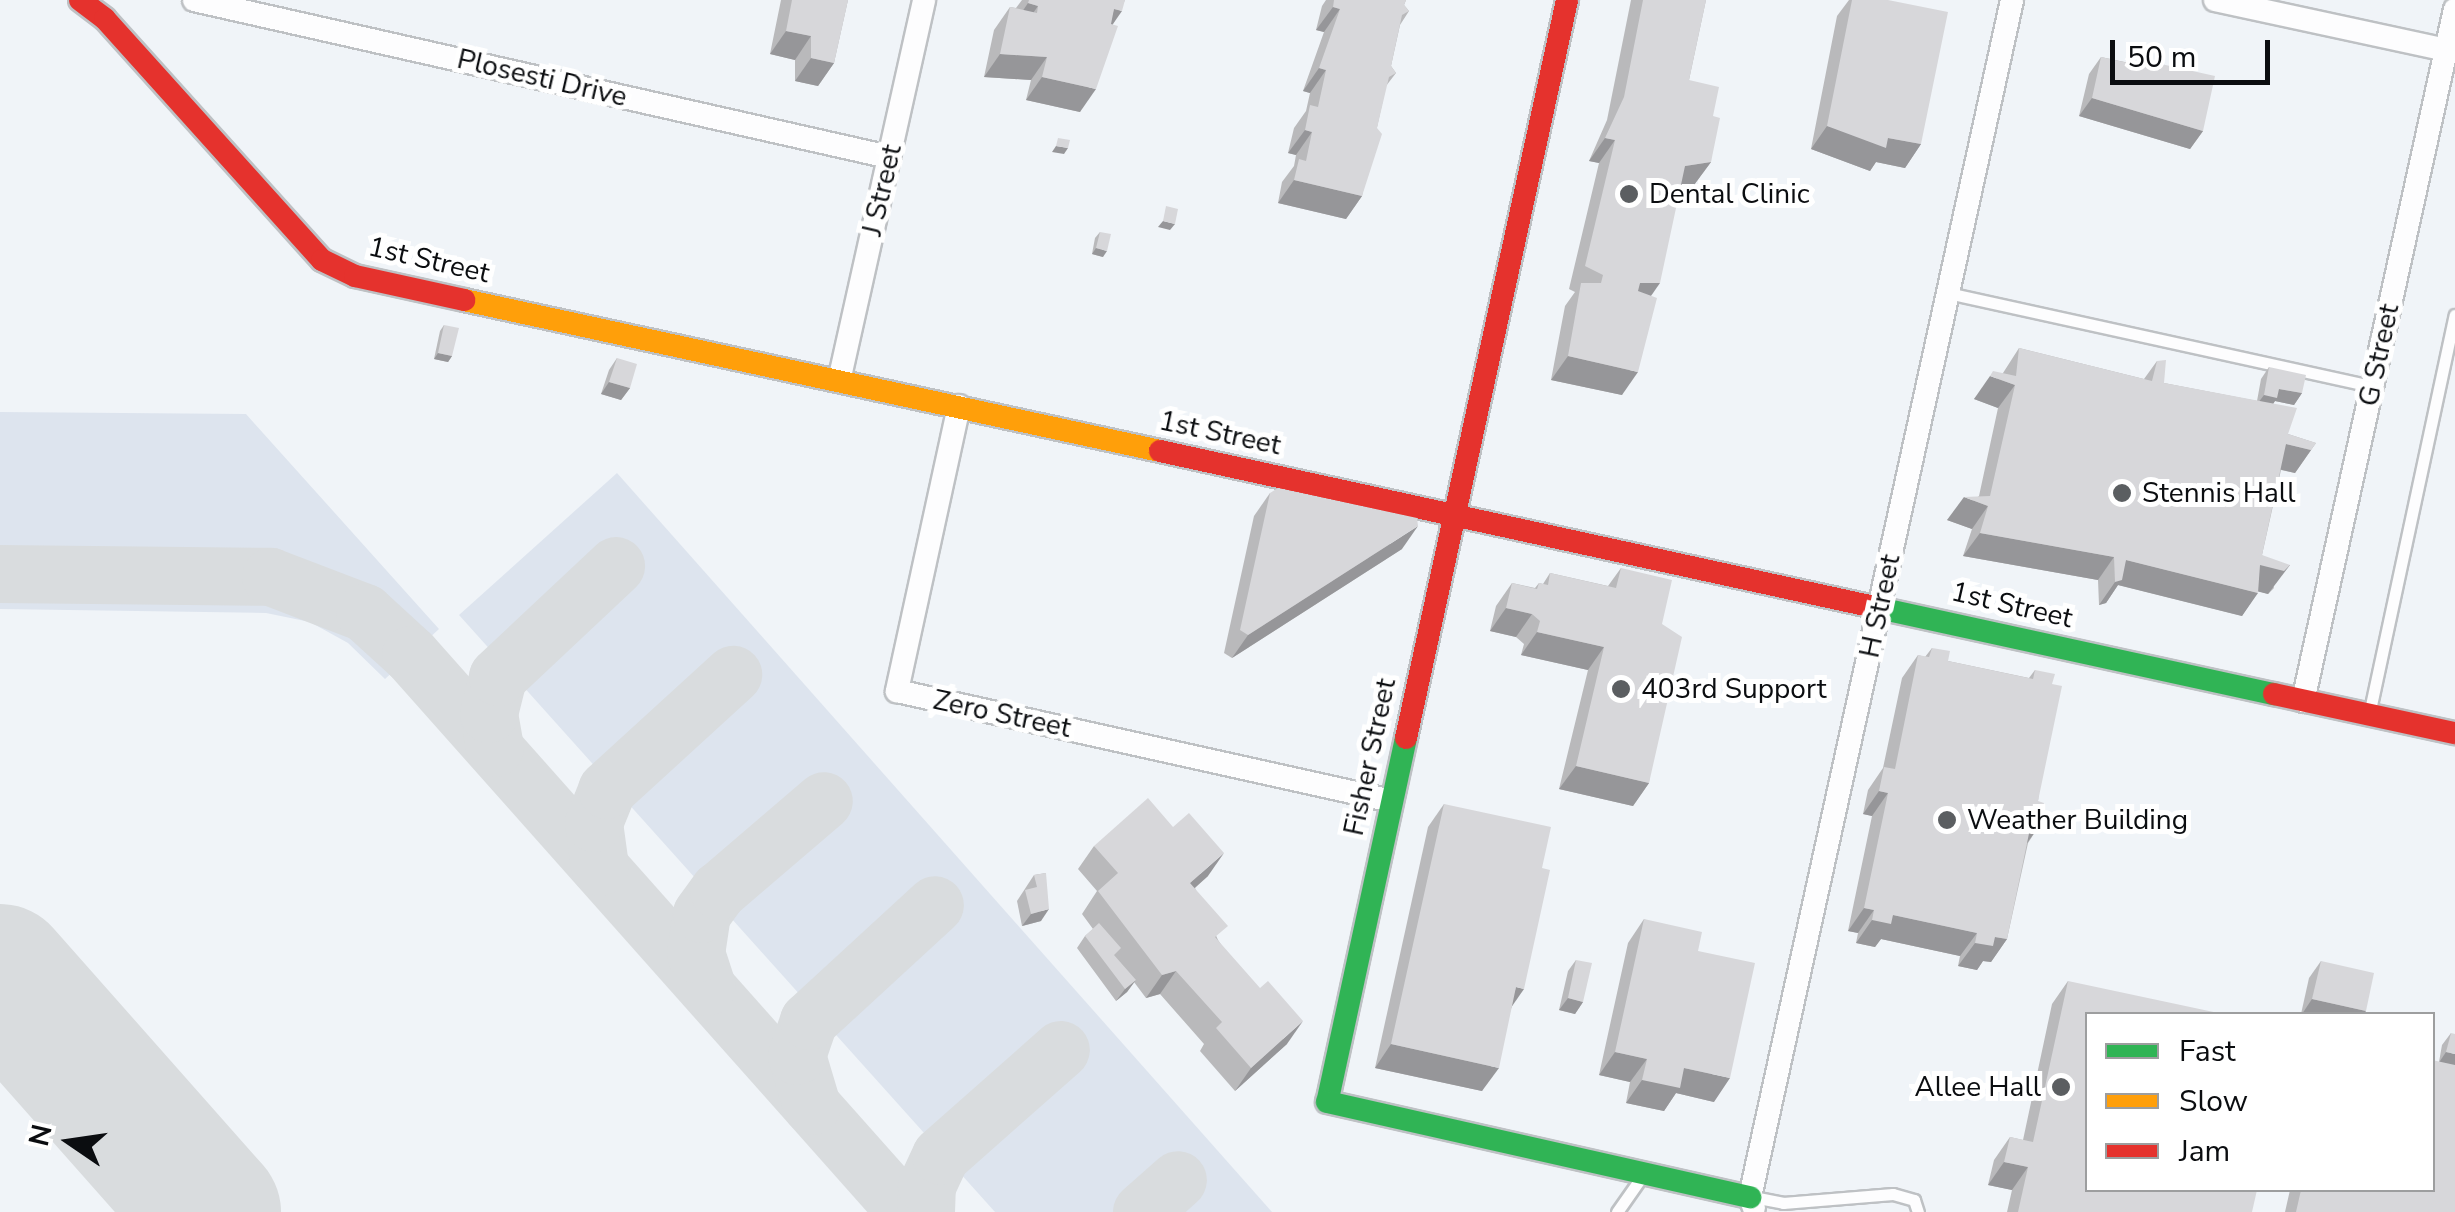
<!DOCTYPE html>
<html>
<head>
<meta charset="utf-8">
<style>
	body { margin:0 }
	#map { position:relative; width:2455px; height:1212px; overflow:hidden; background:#f0f4f8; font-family:"Nunito Sans",sans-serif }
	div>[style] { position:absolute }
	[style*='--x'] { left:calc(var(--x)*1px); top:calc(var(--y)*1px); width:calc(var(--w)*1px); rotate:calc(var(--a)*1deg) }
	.built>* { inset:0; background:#dde4ee }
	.taxiway>* { height:58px; margin:-29px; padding:0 29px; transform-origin:29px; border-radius:29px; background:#d9dcde }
	.runway>* { height:142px; margin:-71px; padding:0 71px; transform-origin:71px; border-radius:71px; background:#d9dcde }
	.roads { filter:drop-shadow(2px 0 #bec1c4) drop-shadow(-2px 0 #bec1c4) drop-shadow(0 2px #bec1c4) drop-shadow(0 -2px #bec1c4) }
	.lane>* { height:11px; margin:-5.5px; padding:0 5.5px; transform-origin:5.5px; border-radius:5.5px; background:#fdfdfe }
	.street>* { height:22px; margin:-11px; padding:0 11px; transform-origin:11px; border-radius:11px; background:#fdfdfe }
	.fast>* { height:22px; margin:-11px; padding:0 11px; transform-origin:11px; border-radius:11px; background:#30b455 }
	.slow>* { height:22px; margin:-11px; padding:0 11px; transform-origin:11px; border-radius:11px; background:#ff9f0a }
	.jam>* { height:22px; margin:-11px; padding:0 11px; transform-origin:11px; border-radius:11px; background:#e5322d }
	.wall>* { inset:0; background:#b9b9bb }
	.shaded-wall>* { inset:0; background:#969699 }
	.building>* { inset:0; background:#d7d7da }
	.dots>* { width:28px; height:28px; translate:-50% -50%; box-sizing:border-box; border:5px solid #fff; border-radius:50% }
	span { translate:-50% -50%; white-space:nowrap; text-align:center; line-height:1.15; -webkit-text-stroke:10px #fff; paint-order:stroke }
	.street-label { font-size:28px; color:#0b0d10 }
	.poi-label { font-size:28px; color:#0b0d10 }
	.left { translate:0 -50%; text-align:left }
	.right { translate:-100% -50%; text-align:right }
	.legend { position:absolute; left:2085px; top:1012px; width:350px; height:180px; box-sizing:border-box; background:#fff; border:2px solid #9d9e9f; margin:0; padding:12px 18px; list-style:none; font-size:30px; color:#0b0d10 }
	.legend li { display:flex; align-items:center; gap:20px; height:50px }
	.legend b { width:50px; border:2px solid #9d9e9f }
	.north { position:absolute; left:20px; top:1092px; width:100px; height:100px; -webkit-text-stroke:8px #fff; paint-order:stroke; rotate:283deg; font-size:28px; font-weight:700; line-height:40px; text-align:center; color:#0b0d10 }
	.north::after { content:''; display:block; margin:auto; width:35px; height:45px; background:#0b0d10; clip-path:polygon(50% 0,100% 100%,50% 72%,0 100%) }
	.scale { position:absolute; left:2110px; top:40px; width:160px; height:45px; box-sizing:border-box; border:5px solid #0b0d10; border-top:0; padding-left:12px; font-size:30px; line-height:35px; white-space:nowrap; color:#0b0d10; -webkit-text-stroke:8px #fff; paint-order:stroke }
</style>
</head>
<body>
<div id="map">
	<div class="built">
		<i style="clip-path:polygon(0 412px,246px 414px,439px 629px,385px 679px,348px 643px,310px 622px,266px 613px,0 609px)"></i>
		<i style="clip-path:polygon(617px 473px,1272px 1212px,995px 1212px,459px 615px)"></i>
	</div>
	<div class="taxiway">
		<i style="--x:0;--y:574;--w:271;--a:0.6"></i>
		<i style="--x:271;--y:577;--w:101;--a:21"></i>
		<i style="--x:365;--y:613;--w:62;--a:42.4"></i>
		<i style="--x:411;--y:655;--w:745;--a:48.37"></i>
		<i style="--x:495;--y:748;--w:35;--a:-100"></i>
		<i style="--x:489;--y:714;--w:38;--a:-76"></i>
		<i style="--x:498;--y:677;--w:162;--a:-43.2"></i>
		<i style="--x:600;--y:867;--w:44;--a:-97.8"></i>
		<i style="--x:594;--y:823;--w:35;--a:-68"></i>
		<i style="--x:607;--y:790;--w:171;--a:-42.4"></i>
		<i style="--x:707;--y:987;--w:35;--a:-108"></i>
		<i style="--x:696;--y:954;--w:40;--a:-81.5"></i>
		<i style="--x:702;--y:914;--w:29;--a:-54"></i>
		<i style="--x:719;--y:891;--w:138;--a:-40.6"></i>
		<i style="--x:812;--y:1106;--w:52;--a:-106.7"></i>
		<i style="--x:797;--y:1056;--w:37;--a:-71"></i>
		<i style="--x:809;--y:1021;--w:171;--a:-42.6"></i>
		<i style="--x:926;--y:1212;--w:26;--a:-88"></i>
		<i style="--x:927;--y:1186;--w:33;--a:-65"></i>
		<i style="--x:941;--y:1156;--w:160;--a:-41.5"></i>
		<i style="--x:1142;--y:1212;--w:48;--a:-41.6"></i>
	</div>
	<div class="runway">
		<i style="--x:0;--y:975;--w:317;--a:48.5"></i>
	</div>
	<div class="roads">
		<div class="lane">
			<i style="--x:1948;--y:293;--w:434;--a:12.4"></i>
			<i style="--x:2370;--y:710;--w:404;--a:-77.9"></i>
			<i style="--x:1753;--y:1197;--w:31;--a:11"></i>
			<i style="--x:1783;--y:1203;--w:110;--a:-4.7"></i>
			<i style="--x:1893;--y:1194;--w:22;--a:16"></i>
			<i style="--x:1914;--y:1200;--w:13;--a:72"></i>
			<i style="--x:1617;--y:1212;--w:45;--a:-54.9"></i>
		</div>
		<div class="street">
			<i style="--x:194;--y:0;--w:713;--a:12.73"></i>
			<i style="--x:2215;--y:0;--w:246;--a:12.2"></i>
			<i style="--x:839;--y:381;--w:390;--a:-77.4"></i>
			<i style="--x:959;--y:406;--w:292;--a:102.3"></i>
			<i style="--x:897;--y:691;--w:507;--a:12.53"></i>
			<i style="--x:2303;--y:701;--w:708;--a:-77.61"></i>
			<i style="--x:1754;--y:1208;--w:12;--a:-110"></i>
			<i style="--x:1750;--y:1197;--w:1225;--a:-77.65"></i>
		</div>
		<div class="fast">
			<i style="--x:1879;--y:608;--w:404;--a:12.3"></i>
			<i style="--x:1406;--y:738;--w:372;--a:102.2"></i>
			<i style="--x:1327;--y:1102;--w:434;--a:12.7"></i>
		</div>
		<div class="slow">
			<i style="--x:464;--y:300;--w:712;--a:12.24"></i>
		</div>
		<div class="jam">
			<i style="--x:80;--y:0;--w:31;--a:37"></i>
			<i style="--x:105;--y:19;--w:324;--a:48"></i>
			<i style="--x:322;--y:260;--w:37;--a:26"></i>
			<i style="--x:355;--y:276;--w:112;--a:12.4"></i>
			<i style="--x:1160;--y:451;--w:736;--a:12.32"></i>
			<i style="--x:2274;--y:694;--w:185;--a:12.2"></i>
			<i style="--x:1406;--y:738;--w:755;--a:-77.69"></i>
		</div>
	</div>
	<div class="wall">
		<i style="clip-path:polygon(781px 0,848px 0,834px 63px,818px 86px,795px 81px,795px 60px,770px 54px)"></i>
		<i style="clip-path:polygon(1022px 0,1125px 0,1113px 24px,1080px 112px,1026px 100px,1031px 80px,984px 77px,994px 30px,1010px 7px,1016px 8px)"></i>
		<i style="clip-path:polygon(1326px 0,1406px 0,1404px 5px,1409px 11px,1400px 25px,1391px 66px,1396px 73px,1386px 86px,1362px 196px,1346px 219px,1278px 203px,1282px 182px,1294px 166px,1296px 155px,1288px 153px,1294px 128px,1306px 111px,1310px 93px,1303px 91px,1324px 32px,1316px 30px,1322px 6px)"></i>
		<i style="clip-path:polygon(1631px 0,1706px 0,1689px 80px,1713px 116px,1711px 162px,1694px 185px,1681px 187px,1622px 395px,1551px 380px,1565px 306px,1575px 292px,1569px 289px,1599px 163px,1589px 161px,1607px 120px)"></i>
		<i style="clip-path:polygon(1849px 0,1888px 0,1921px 144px,1905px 168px,1876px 162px,1870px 171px,1811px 149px,1837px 16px)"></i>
		<i style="clip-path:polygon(2101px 57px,2158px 69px,2161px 64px,2203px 131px,2190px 149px,2079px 116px,2089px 74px)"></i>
		<i style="clip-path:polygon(1100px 232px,1103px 257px,1092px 254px,1095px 238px)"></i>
		<i style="clip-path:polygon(444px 325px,452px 356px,448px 362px,434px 359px,440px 331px)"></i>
		<i style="clip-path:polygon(2019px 348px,2144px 379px,2157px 361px,2164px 383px,2257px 401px,2261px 379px,2269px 367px,2302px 393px,2294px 405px,2275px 401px,2273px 404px,2288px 434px,2316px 443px,2295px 473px,2281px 470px,2262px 555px,2274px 588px,2268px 594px,2258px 591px,2242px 616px,2118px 585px,2106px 603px,2099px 605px,2098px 580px,1963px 556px,1972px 529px,1947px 520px,1979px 496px,1998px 408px,1974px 399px,2003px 373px)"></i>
		<i style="clip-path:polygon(617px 358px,630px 388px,621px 400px,601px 394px,609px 370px)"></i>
		<i style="clip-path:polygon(1270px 493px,1402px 549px,1232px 658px,1224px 653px,1254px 516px)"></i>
		<i style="clip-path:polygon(1621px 568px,1662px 624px,1649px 783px,1633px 806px,1559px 789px,1588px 670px,1521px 655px,1524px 644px,1516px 637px,1490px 631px,1496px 606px,1512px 583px,1535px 588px,1539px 583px,1543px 584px,1550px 573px,1608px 586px)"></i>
		<i style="clip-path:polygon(1932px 648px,1948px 661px,2029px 678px,2035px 670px,2052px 684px,2038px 801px,2039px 826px,2028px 843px,2007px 939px,1991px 962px,1983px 961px,1977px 970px,1958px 966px,1960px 956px,1881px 939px,1875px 947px,1856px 943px,1858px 933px,1848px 931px,1872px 816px,1863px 814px,1868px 790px,1883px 768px,1902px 678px,1918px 655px,1925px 657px)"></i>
		<i style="clip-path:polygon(1444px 804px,1542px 868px,1512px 1006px,1482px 1091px,1375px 1068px,1428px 827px)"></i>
		<i style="clip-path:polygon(1094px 846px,1208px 876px,1195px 888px,1218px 940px,1287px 1044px,1235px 1091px,1200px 1051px,1204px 1044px,1160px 994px,1146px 998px,1134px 982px,1127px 992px,1116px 1001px,1077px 948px,1085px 936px,1093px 929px,1082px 914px,1097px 891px,1078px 869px)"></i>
		<i style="clip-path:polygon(1046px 873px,1041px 921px,1022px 926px,1017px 901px,1034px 875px)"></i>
		<i style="clip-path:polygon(1644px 919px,1698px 951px,1714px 1102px,1676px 1093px,1664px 1111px,1626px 1103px,1630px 1082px,1599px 1075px,1628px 943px)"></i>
		<i style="clip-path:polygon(1576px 960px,1583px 1002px,1575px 1014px,1559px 1010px,1568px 971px)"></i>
		<i style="clip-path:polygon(2321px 961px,2366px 1011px,2363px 1014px,2301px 1014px,2309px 978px)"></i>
		<i style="clip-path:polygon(2068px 981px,2252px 1212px,2007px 1212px,2012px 1190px,1988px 1185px,1994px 1160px,2010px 1137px,2023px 1140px,2052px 1004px)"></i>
		<i style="clip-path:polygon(2451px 1033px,2455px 1212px,2285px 1212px,2290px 1190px,2432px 1190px,2439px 1062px,2442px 1045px)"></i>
	</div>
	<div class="shaded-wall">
		<i style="clip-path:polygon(1028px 3px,1038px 6px,1022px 29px,1012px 27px)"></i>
		<i style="clip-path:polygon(1333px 7px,1340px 9px,1324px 32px,1316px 30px)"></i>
		<i style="clip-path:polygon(1114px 9px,1122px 11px,1106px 34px)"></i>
		<i style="clip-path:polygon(786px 31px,811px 36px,795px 60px,770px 54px)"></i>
		<i style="clip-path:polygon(1000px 54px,1047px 57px,1031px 80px,984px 77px)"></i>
		<i style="clip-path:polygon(811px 58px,834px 63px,818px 86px,795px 81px)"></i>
		<i style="clip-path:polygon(1319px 68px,1326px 70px,1310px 93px,1303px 91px)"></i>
		<i style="clip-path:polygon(1042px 77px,1096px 89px,1080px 112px,1026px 100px)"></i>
		<i style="clip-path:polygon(2092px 98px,2203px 131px,2190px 149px,2079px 116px)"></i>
		<i style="clip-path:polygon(1827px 126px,1888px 138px,1921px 144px,1905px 168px,1876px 162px,1870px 171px,1811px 149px)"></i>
		<i style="clip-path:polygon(1305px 130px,1312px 132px,1296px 155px,1288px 153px)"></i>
		<i style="clip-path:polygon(1605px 138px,1615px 140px,1599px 163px,1589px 161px)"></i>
		<i style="clip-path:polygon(1056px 146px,1068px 148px,1064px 154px,1052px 152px)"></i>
		<i style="clip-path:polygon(1711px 162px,1694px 185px,1669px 189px,1685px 166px)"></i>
		<i style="clip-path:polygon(1294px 180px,1362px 196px,1346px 219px,1278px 203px)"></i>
		<i style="clip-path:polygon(1163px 221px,1175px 224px,1170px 230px,1158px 227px)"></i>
		<i style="clip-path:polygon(1096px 248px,1107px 251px,1103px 257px,1092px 254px)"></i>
		<i style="clip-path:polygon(1640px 283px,1660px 283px,1644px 306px,1624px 306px)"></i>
		<i style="clip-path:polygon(438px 353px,452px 356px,448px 362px,434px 359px)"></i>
		<i style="clip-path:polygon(1568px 356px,1638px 372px,1622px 395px,1551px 380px)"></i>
		<i style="clip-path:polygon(1990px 376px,2015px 385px,1998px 408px,1974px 399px)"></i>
		<i style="clip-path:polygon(609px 382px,630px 388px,621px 400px,601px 394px)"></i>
		<i style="clip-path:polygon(2279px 389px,2302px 393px,2294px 405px,2275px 401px,2269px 410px,2255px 407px,2264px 395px)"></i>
		<i style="clip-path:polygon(2286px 444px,2311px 450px,2295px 473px,2270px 467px)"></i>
		<i style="clip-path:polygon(1964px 497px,1988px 506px,1972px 529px,1947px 520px)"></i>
		<i style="clip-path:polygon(1418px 526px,1402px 549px,1232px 658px,1248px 635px)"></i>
		<i style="clip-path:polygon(1980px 533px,2114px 557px,2098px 580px,1963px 556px)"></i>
		<i style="clip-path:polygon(2126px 560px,2258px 593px,2242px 616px,2118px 585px,2106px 603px,2099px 605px,2115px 582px)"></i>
		<i style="clip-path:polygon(2260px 565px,2290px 565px,2268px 594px,2244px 588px)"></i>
		<i style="clip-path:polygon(1506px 608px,1532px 614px,1516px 637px,1490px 631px)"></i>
		<i style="clip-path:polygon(1537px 632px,1604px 647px,1588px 670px,1521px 655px)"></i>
		<i style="clip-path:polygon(1576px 766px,1649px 783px,1633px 806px,1559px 789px)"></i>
		<i style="clip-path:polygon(1879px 791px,1888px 793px,1872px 816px,1863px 814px)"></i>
		<i style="clip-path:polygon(2031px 824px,2039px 826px,2023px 849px)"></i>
		<i style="clip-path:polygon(1224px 853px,1208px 876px,1174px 906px,1190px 883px)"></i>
		<i style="clip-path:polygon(1864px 908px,1874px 910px,1858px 933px,1848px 931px)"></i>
		<i style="clip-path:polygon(1049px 909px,1041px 921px,1022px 926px,1031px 914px)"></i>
		<i style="clip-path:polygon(1893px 915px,1977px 933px,1960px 956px,1881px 939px,1875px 947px,1856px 943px,1872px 920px)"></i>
		<i style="clip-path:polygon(1995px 937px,2007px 939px,1991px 962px,1983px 961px,1977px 970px,1958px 966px,1975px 943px)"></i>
		<i style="clip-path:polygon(1176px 971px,1160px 994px,1146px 998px,1162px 975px)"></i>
		<i style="clip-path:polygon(1136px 980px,1127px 992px,1116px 1001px,1125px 989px)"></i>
		<i style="clip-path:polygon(1516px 987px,1524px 989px,1508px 1012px)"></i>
		<i style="clip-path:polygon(1568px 998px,1583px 1002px,1575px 1014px,1559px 1010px)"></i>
		<i style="clip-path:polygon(2312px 999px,2366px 1011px,2363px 1014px,2302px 1014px)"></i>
		<i style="clip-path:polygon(1303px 1021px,1287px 1044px,1235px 1091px,1251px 1068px)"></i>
		<i style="clip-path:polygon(1391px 1044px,1499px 1068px,1482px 1091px,1375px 1068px)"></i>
		<i style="clip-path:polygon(1615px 1052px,1647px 1059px,1630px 1082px,1599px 1075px)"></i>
		<i style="clip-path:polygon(2446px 1052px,2455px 1054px,2455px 1068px,2438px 1064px)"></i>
		<i style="clip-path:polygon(1684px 1068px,1730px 1078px,1714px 1102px,1676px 1093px,1664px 1111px,1626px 1103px,1642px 1080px)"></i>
		<i style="clip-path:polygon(2004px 1162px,2028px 1167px,2012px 1190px,1988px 1185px)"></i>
	</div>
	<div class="building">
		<i style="clip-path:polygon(792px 0,848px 0,834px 63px,811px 58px,811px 36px,786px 31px)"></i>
		<i style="clip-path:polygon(1029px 0,1125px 0,1122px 11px,1114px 9px,1111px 24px,1118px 26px,1096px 89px,1042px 77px,1047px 57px,1000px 54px,1010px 7px,1037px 13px,1038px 6px,1028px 3px)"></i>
		<i style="clip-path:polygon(1334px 0,1406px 0,1404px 5px,1409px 11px,1402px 15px,1391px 66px,1396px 73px,1389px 77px,1377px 128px,1382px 134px,1362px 196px,1294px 180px,1299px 159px,1306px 161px,1312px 132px,1305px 130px,1310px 105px,1318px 107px,1326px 70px,1319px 68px,1340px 9px,1333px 7px)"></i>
		<i style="clip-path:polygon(1643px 0,1706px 0,1689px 80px,1719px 87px,1713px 116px,1720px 118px,1711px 162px,1685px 166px,1660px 283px,1640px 283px,1638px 291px,1657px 298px,1638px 372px,1568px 356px,1581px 283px,1601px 283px,1603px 275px,1585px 266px,1615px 140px,1605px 138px,1624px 97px)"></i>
		<i style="clip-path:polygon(1852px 0,1888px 0,1948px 12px,1921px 144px,1888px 138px,1886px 148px,1827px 126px)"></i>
		<i style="clip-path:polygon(2101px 57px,2160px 70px,2161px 64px,2215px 76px,2203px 131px,2092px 98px)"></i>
		<i style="clip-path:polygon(1058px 138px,1070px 140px,1068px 148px,1056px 146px)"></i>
		<i style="clip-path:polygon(1166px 206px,1178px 209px,1175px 224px,1163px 221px)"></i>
		<i style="clip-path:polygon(1100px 232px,1111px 234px,1107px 251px,1096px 248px)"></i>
		<i style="clip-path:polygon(444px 325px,459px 328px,452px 356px,438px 353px)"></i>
		<i style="clip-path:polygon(2019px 348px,2152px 381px,2157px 361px,2166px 360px,2164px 383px,2297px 408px,2288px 434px,2316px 443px,2311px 450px,2286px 444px,2262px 555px,2290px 565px,2284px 571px,2260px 565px,2258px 593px,2126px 560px,2122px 580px,2115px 582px,2114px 557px,1980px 533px,1988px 506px,1964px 497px,1990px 496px,2015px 385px,1990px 376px,1993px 371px,2016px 376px)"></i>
		<i style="clip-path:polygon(617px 358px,637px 364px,630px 388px,609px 382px)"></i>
		<i style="clip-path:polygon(2269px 367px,2306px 375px,2302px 393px,2279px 389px,2277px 398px,2264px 395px)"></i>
		<i style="clip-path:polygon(1278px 488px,1417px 518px,1418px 526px,1248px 635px,1240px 630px,1270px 493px)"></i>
		<i style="clip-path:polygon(1621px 568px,1672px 580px,1662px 624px,1682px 637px,1649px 783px,1576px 766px,1604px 647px,1537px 632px,1540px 621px,1532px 614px,1506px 608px,1512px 583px,1537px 589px,1539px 583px,1548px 585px,1550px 573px,1616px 588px)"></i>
		<i style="clip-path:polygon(1932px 648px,1950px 651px,1948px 661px,2033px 679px,2035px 670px,2055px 674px,2052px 684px,2062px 686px,2038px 801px,2044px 803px,2039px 826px,2031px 824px,2007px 939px,1995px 937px,1993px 946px,1975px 943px,1977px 933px,1893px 915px,1891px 924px,1872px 920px,1874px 910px,1864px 908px,1888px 793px,1879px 791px,1884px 767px,1895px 769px,1918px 655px,1929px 657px)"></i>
		<i style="clip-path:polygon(1148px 798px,1173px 827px,1189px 813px,1224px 853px,1190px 883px,1228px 926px,1215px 937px,1260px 988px,1268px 981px,1303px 1021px,1251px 1068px,1216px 1028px,1222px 1022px,1176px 971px,1162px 975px,1098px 891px,1118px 873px,1094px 846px)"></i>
		<i style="clip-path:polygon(1444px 804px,1551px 827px,1542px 868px,1550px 870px,1524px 989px,1516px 987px,1499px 1068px,1391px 1044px)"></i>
		<i style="clip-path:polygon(1046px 873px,1049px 909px,1031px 914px,1025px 890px,1037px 887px,1034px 875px)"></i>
		<i style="clip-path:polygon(1644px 919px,1702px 932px,1698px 951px,1755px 963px,1730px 1078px,1684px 1068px,1680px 1088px,1642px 1080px,1647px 1059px,1615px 1052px)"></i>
		<i style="clip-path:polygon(1099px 923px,1121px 948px,1114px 955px,1136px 980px,1125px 989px,1085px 936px)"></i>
		<i style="clip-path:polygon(1576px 960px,1592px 963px,1583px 1002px,1568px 998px)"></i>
		<i style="clip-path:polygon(2321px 961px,2374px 973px,2366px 1011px,2312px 999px)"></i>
		<i style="clip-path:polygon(2068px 981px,2223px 1014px,2088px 1014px,2088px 1190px,2257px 1190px,2252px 1212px,2018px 1212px,2028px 1167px,2004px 1162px,2010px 1137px,2033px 1142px)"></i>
		<i style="clip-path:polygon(2451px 1033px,2455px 1034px,2455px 1054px,2446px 1052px)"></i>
		<i style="clip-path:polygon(2432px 1060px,2455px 1065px,2455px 1212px,2296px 1212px,2301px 1190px,2432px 1190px)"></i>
	</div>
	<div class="dots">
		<i style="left:1629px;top:194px;background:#5b5e61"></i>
		<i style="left:2122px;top:493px;background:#5b5e61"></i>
		<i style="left:1621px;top:689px;background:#5b5e61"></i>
		<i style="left:1947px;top:820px;background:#5b5e61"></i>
		<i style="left:2061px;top:1087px;background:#5b5e61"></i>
	</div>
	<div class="street-label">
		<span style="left:542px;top:78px;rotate:13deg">Plosesti Drive</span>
		<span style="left:882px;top:190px;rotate:-77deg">J Street</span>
		<span style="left:429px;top:260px;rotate:13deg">1st Street</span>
		<span style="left:2379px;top:355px;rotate:-78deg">G Street</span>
		<span style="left:1220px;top:433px;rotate:12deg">1st Street</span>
		<span style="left:2012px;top:605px;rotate:13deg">1st Street</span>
		<span style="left:1880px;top:606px;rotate:-78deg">H Street</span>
		<span style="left:1002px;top:714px;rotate:12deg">Zero Street</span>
		<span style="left:1370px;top:757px;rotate:-78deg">Fisher Street</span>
	</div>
	<div class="poi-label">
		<span class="left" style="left:1649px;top:194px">Dental Clinic</span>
		<span class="left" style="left:2142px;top:493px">Stennis Hall</span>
		<span class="left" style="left:1641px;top:689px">403rd Support</span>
		<span class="left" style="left:1967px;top:820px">Weather Building</span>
		<span class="right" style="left:2041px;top:1087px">Allee Hall</span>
	</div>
	<ul class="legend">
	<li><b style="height:12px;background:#30b455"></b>Fast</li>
	<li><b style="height:12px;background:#ff9f0a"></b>Slow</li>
	<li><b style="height:12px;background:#e5322d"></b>Jam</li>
	</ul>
	<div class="north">N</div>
	<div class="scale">50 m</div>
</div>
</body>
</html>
